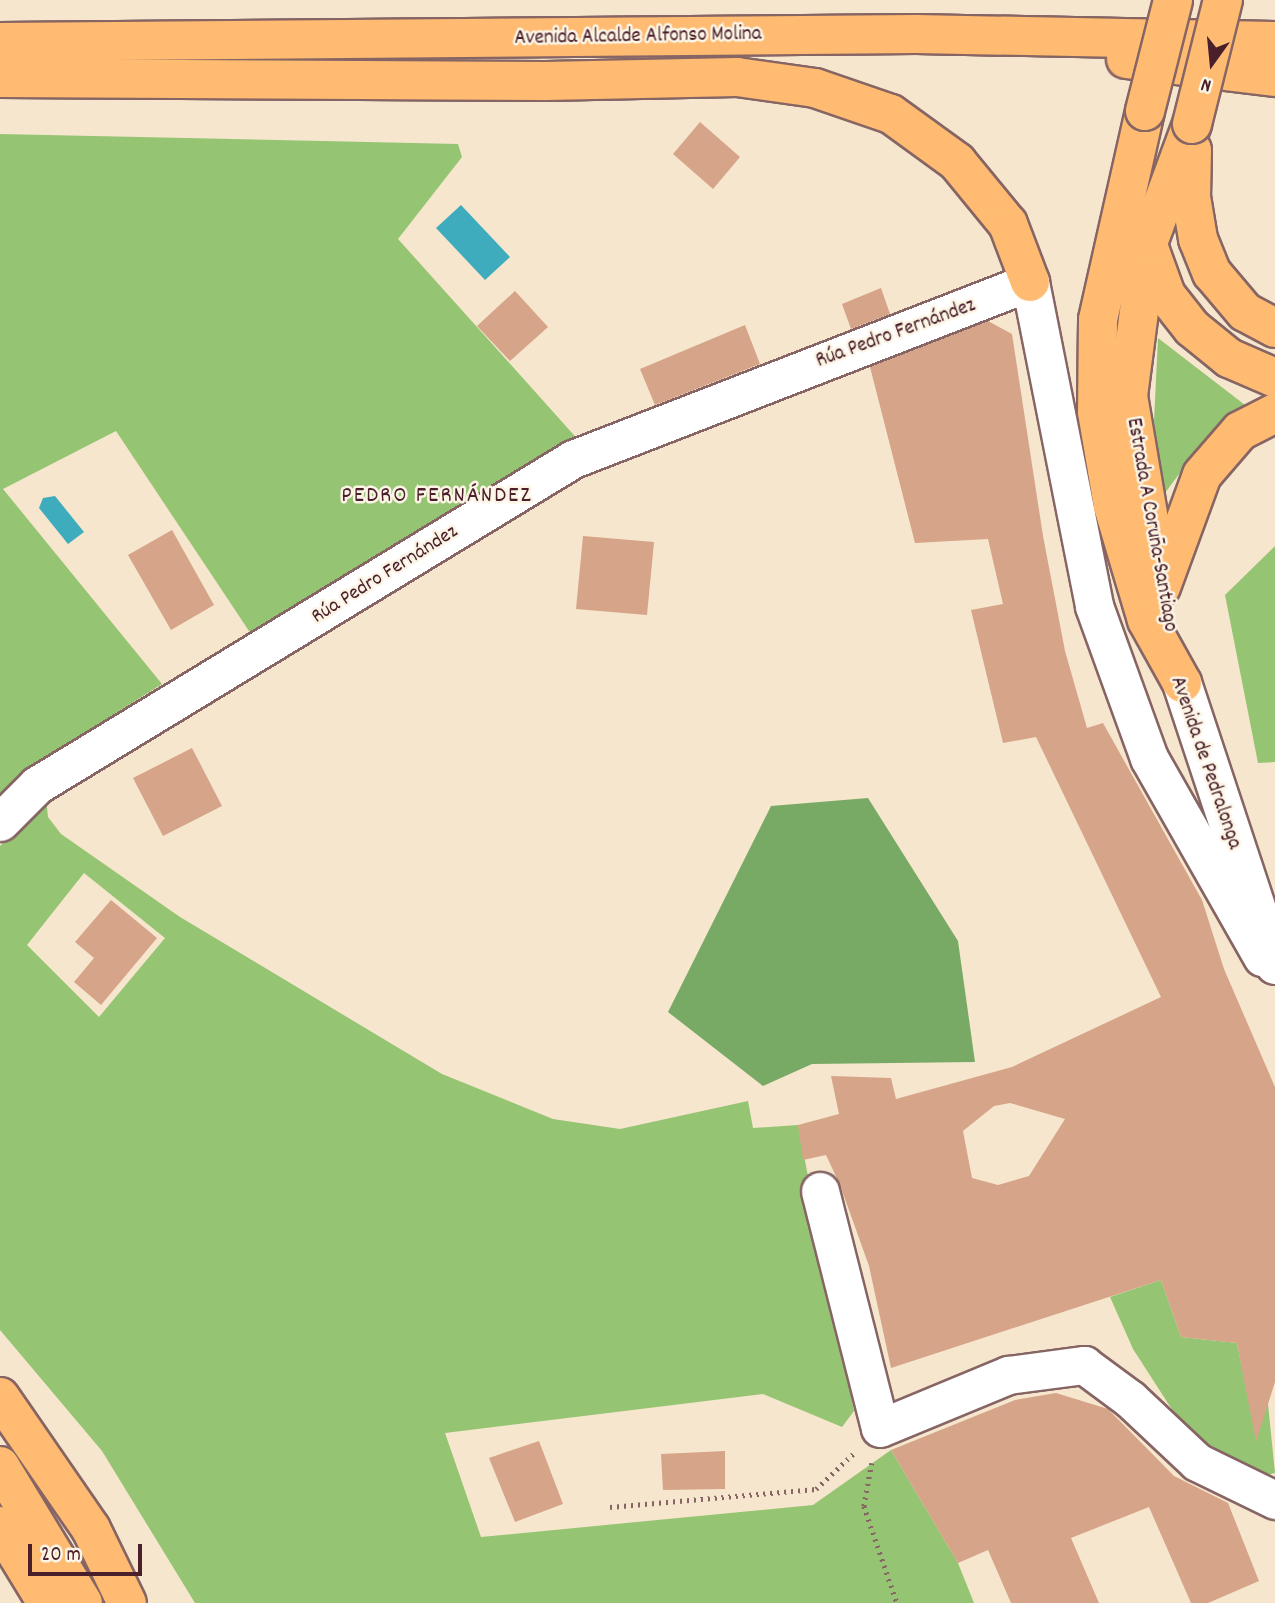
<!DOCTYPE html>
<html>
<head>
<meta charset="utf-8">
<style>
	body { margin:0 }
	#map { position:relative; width:1275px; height:1603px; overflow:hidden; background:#f6e6cd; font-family:Dekko,sans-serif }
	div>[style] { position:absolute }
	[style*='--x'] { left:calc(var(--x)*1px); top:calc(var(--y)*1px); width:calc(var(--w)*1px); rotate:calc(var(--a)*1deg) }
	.green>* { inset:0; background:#95c473 }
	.forest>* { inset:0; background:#78aa65 }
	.water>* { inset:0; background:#3eacbc }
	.building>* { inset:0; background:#d6a488 }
	.path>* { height:4.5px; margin-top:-2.25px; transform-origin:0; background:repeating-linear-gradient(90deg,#866564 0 2px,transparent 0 7px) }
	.roads { filter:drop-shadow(2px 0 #866564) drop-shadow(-2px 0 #866564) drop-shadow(0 2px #866564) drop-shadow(0 -2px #866564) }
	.minor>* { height:37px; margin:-18.5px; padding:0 18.5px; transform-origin:18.5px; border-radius:18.5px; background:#fff }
	.tertiary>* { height:38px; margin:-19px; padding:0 19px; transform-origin:19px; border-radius:19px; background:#fff }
	.primary>* { height:38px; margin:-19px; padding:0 19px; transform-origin:19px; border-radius:19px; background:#febb71 }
	.trunk>* { height:38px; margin:-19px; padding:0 19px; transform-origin:19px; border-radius:19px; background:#febb71 }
	.bridges { filter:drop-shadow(2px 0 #866564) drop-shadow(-2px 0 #866564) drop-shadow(0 2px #866564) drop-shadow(0 -2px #866564) }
	.trunk-bridge>* { height:38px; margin:-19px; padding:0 19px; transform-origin:19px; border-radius:19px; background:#febb71 }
	span { translate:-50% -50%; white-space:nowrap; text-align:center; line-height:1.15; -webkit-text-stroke:5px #fcf5e5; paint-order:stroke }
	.street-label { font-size:21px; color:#4a1f2b }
	.neighbourhood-label { font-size:23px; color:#4a1f2b; letter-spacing:2px }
	.north { position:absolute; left:1177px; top:28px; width:70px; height:70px; -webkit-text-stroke:5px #fcf5e5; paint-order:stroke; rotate:195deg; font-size:19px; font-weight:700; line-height:28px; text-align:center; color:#4a1f2b }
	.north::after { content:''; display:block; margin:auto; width:24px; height:32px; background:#4a1f2b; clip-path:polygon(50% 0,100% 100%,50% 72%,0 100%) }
	.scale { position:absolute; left:28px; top:1544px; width:114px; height:32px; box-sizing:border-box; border:4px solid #4a1f2b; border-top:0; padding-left:9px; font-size:21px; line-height:24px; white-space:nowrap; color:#4a1f2b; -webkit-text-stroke:5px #fcf5e5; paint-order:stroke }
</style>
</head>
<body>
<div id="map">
	<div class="green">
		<i style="clip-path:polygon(0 134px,458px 144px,462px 157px,398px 239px,581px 443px,253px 637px,116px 431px,3px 489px,162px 684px,40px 761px,0 807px)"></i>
		<i style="clip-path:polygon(1158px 338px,1245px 405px,1200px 446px,1162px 497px,1154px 421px)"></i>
		<i style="clip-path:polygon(1275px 546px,1275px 762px,1258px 763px,1225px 595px)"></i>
		<i style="clip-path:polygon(evenodd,46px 798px,48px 817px,61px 834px,180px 917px,442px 1074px,553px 1119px,620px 1129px,748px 1101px,753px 1128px,798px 1125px,854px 1411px,842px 1427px,763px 1394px,445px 1433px,481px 1537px,813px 1505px,891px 1450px,958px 1563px,974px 1603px,195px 1603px,102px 1451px,0 1330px,0 846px,46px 798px,84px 873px,165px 938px,99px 1017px,27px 945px,84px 873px)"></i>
		<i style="clip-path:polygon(1161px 1280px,1181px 1337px,1237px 1343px,1249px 1402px,1268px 1404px,1275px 1473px,1267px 1475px,1191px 1439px,1133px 1349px,1110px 1297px)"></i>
	</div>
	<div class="forest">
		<i style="clip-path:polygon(868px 798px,958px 941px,975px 1062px,812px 1064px,763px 1086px,668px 1012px,771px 806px)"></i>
	</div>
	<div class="water">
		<i style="clip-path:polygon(461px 205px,510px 257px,485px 280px,436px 228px)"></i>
		<i style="clip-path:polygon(55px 496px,84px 532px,68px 544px,39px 508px,43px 498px)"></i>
	</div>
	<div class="building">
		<i style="clip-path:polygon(700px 122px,740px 157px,713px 189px,673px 154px)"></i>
		<i style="clip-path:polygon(881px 288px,890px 314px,851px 329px,842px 304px)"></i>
		<i style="clip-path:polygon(515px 291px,548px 327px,510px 361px,477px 326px)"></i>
		<i style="clip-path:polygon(evenodd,988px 321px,1012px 334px,1043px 536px,1065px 651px,1087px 728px,1103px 723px,1202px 900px,1224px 969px,1275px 1087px,1275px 1382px,1256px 1442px,1237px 1343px,1181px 1337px,1161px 1280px,891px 1368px,869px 1266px,840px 1185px,826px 1155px,803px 1160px,798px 1125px,839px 1114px,831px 1076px,891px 1078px,896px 1099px,1012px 1067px,1161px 997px,1036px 737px,1003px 743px,971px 610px,1003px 604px,988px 539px,915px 543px,870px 367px,988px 321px,1010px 1103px,1065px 1119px,1029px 1176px,998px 1185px,972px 1178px,963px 1131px,994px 1106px,1010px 1103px)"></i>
		<i style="clip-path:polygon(745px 325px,760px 364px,655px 405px,640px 369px)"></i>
		<i style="clip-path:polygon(172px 530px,214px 605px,171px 630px,128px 555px)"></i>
		<i style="clip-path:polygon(583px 536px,654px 542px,647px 615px,576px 609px)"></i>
		<i style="clip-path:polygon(192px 748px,222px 806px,163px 836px,133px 778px)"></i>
		<i style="clip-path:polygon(111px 900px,157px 938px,101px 1005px,74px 982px,94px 958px,75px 942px)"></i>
		<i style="clip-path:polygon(1056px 1393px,1108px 1409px,1174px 1476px,1228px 1503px,1259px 1581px,1208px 1603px,1191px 1603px,1149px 1507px,1071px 1538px,1099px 1603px,1011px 1603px,988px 1550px,958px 1563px,891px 1450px,1015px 1400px)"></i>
		<i style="clip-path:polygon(539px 1441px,563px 1504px,515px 1522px,489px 1458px)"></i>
		<i style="clip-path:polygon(725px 1451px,725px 1489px,663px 1490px,661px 1454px)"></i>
	</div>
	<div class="path">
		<i style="--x:872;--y:1463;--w:44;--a:100.5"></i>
		<i style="--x:864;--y:1506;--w:102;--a:71.2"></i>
		<i style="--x:610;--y:1507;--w:207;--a:-5"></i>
		<i style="--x:816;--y:1489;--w:51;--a:-43.4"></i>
	</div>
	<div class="roads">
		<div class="minor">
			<i style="--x:0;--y:822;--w:52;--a:-45"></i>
			<i style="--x:37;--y:785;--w:627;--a:-31.31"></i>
			<i style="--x:573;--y:459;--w:490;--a:-21.2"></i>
			<i style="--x:1030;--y:282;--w:330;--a:78.8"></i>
			<i style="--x:1094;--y:606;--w:162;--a:70.1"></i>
			<i style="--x:1149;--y:758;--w:229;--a:60.4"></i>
			<i style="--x:820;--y:1191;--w:244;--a:75.8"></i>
			<i style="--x:880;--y:1428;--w:139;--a:-22.5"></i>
			<i style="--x:1008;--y:1375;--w:77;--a:-7.5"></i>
			<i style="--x:1084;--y:1365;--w:57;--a:36.5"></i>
			<i style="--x:1130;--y:1399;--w:92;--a:43.2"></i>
			<i style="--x:1197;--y:1462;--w:87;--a:26"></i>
		</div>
		<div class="tertiary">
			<i style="--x:1182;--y:683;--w:297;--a:71.7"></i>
		</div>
		<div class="primary">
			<i style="--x:0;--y:1397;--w:160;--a:55.4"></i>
			<i style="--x:91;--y:1529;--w:82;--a:64.1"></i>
			<i style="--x:0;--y:1466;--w:160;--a:58.8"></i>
			<i style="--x:0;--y:1526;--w:90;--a:58.6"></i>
		</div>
		<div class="trunk">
			<i style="--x:0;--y:42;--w:916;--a:-0.5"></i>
			<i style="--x:916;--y:34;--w:359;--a:1.1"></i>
			<i style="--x:1126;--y:59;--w:150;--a:6.9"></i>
			<i style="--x:0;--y:78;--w:546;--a:0.31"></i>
			<i style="--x:546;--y:81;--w:191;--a:-1.2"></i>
			<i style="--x:737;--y:77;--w:79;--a:8"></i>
			<i style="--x:815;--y:88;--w:80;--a:18.9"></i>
			<i style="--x:891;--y:114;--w:82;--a:36"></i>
			<i style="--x:957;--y:162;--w:80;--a:50.6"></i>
			<i style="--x:1008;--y:224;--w:62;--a:69.2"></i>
			<i style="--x:1145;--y:111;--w:214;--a:102.7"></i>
			<i style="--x:1098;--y:320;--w:92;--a:90.6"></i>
			<i style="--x:1097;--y:412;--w:95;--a:80.3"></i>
			<i style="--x:1113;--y:506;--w:119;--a:73.4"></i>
			<i style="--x:1147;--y:620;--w:72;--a:60.9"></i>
			<i style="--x:1192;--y:150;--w:47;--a:91.2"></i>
			<i style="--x:1191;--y:197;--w:43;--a:80.5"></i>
			<i style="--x:1198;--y:239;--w:37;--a:68"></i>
			<i style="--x:1212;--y:273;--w:51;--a:49.8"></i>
			<i style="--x:1245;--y:312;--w:34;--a:28"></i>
			<i style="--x:1149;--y:248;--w:50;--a:70.1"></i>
			<i style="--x:1166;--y:295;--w:42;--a:51.8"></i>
			<i style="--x:1192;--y:328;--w:48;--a:39"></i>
			<i style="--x:1229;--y:358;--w:50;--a:23.5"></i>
			<i style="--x:1160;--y:585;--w:192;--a:-99.6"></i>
			<i style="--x:1128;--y:396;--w:154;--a:-82.6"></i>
			<i style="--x:1148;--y:243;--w:127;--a:-69.7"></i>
			<i style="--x:1161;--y:587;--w:119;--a:-69.9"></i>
			<i style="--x:1202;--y:475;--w:58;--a:-49.2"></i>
			<i style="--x:1240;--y:431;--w:39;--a:-27"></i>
		</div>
	</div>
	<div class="bridges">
		<div class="trunk-bridge">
			<i style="--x:1145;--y:111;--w:114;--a:-75.8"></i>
			<i style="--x:1192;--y:124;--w:128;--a:-76"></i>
		</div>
	</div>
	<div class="street-label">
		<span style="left:638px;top:37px;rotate:-1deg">Avenida Alcalde Alfonso Molina</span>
		<span style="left:896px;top:334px;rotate:-20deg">Rúa Pedro Fernández</span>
		<span style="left:1151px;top:525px;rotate:80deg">Estrada A Coruña-Santiago</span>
		<span style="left:385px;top:575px;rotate:-32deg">Rúa Pedro Fernández</span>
		<span style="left:1205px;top:763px;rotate:71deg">Avenida de Pedralonga</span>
	</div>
	<div class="neighbourhood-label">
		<span style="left:437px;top:497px">PEDRO FERNÁNDEZ</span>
	</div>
	<div class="north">N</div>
	<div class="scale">20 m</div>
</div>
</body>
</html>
